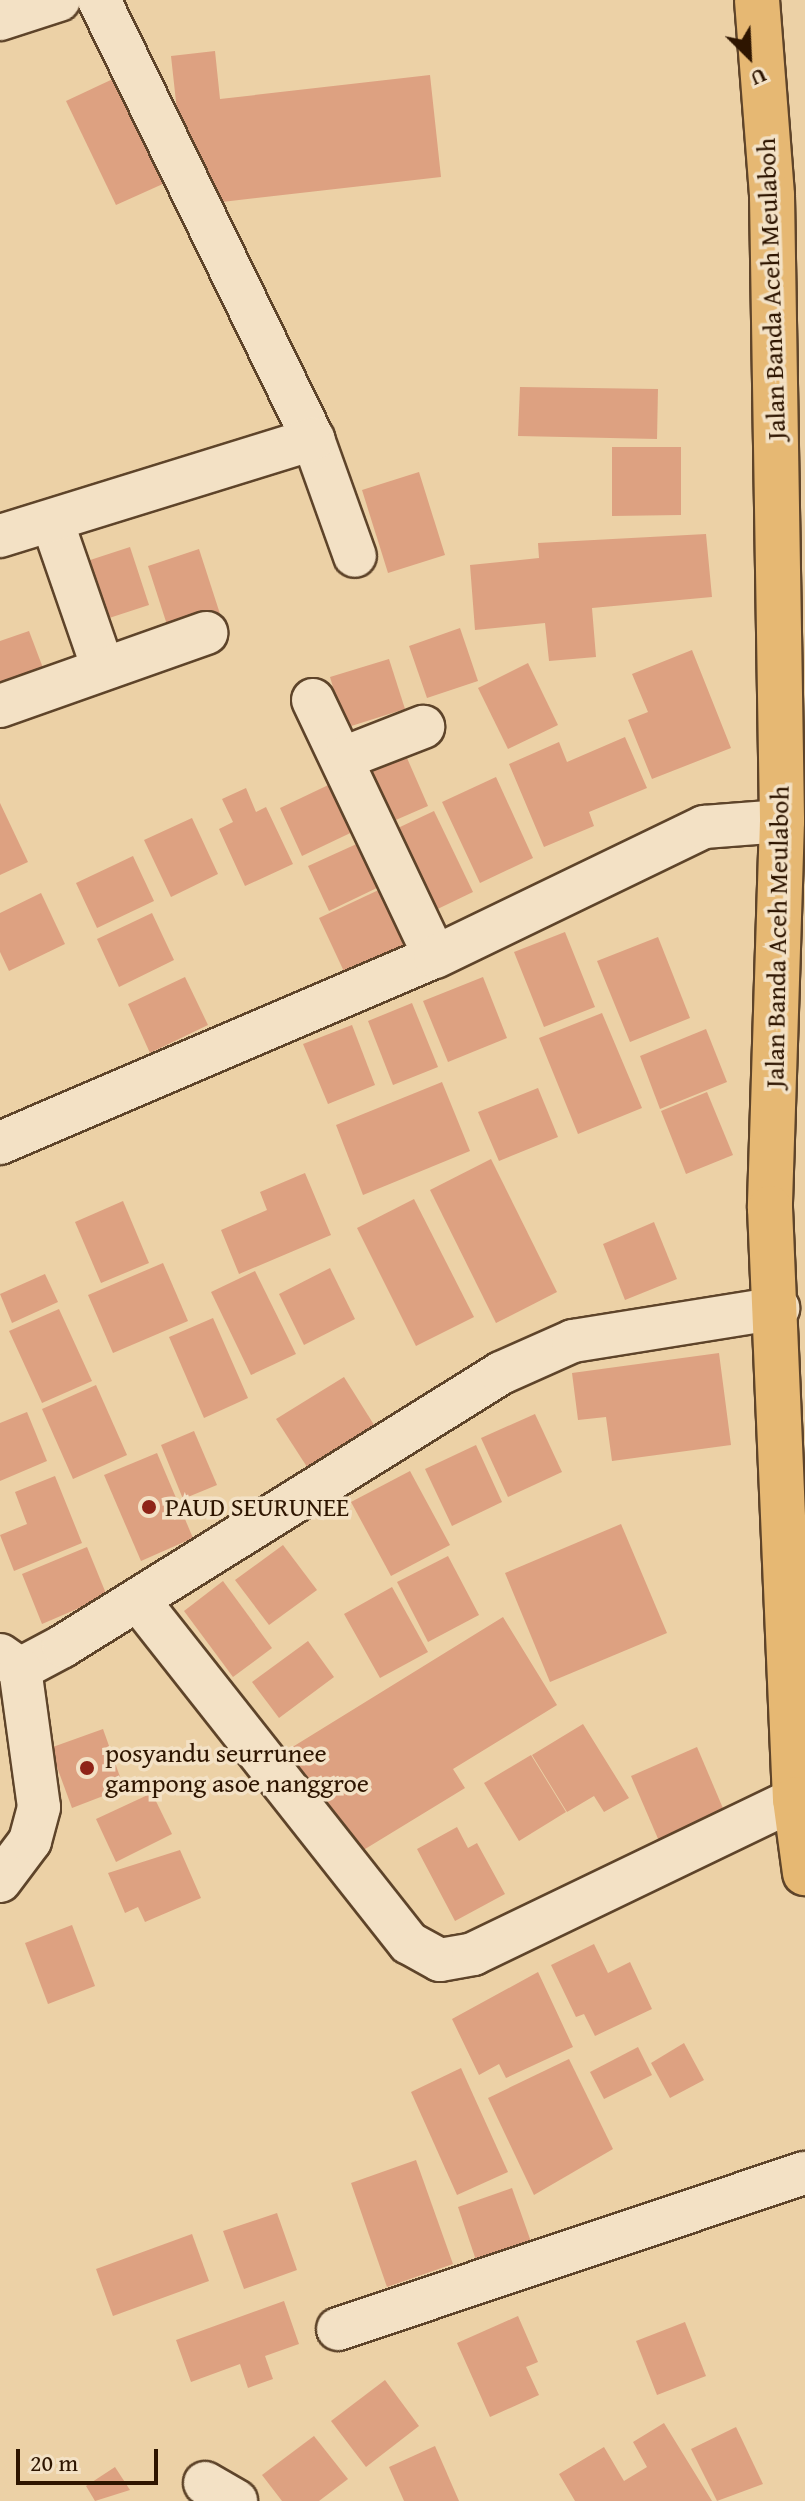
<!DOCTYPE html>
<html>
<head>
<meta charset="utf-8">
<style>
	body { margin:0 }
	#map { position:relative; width:805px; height:2501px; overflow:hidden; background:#ecd1a6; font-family:"Gentium Book Plus",serif }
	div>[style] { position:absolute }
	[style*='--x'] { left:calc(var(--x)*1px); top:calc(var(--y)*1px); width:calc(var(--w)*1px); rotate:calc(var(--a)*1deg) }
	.building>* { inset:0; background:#dda181 }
	.roads { filter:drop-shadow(2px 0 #5e442a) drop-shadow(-2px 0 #5e442a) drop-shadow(0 2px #5e442a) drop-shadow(0 -2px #5e442a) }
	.street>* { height:42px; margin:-21px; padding:0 21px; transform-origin:21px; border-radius:21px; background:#f3e1c5 }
	.highway>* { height:44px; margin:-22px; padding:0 22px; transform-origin:22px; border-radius:22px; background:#e6b873 }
	.dots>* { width:22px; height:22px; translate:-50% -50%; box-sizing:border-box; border:4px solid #f3e1c5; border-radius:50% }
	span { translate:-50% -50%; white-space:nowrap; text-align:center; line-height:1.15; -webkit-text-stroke:7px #f3e1c5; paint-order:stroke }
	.street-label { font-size:26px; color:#2e1500 }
	.poi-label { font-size:26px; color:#2e1500 }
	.left { translate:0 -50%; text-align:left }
	.north { position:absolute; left:709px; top:16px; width:80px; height:80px; -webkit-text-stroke:6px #f3e1c5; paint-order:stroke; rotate:156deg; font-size:22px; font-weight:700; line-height:32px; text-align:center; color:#2e1500 }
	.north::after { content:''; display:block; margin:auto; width:28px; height:36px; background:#2e1500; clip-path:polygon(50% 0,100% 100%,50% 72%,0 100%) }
	.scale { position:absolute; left:16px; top:2449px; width:142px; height:36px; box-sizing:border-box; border:4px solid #2e1500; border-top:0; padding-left:10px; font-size:24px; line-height:28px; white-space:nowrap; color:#2e1500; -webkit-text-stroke:6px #f3e1c5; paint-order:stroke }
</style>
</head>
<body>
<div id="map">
	<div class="building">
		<i style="clip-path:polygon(215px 51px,220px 99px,430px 75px,441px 177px,222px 202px,178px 120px,171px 56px)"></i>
		<i style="clip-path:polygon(115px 78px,165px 183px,116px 205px,66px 101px)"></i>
		<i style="clip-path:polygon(520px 387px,658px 389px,657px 439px,518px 436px)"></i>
		<i style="clip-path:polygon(612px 447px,681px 447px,681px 515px,612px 516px)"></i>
		<i style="clip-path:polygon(419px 472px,445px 555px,388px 573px,362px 490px)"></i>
		<i style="clip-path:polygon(706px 534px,712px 597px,592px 608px,596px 657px,549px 661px,545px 623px,475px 630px,470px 565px,539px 558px,538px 543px)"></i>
		<i style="clip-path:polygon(130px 547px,149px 605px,100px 621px,81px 563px)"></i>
		<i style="clip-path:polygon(199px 549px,221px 617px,170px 634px,148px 566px)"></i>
		<i style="clip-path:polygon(460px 628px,478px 681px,427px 698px,409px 646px)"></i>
		<i style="clip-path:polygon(29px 631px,43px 668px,0 683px,0 641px)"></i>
		<i style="clip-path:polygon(692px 650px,731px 748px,652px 779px,628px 720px,648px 712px,632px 674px)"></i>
		<i style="clip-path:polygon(389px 659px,405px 709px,345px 728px,330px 677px)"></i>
		<i style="clip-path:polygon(528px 663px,558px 725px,508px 749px,478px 688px)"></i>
		<i style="clip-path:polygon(625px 737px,647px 788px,589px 812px,594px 826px,544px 847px,509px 764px,559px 742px,567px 762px)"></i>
		<i style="clip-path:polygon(400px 742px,428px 806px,382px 826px,354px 762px)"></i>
		<i style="clip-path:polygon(496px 777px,533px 858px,480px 883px,442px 802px)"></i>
		<i style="clip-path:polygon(341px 779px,363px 827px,302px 856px,280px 808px)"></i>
		<i style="clip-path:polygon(246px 788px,256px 812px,266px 807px,293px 864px,245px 886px,219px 829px,233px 822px,222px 799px)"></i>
		<i style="clip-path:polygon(0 803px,28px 862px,0 875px)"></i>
		<i style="clip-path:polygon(434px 811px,473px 892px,423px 916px,383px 835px)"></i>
		<i style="clip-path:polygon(192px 818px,218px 874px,171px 897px,144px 840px)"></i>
		<i style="clip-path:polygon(361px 842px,381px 886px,329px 911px,308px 866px)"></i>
		<i style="clip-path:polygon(133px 856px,154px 901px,97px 928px,76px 883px)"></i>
		<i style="clip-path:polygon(385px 887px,414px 949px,348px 980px,319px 918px)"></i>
		<i style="clip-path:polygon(41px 893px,65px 944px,9px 971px,0 952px,0 913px)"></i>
		<i style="clip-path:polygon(152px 913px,174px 960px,119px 987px,97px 939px)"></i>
		<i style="clip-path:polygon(565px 932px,595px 1007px,544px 1027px,514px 952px)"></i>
		<i style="clip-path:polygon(658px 937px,690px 1018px,630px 1042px,597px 961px)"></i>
		<i style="clip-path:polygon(185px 977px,208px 1025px,150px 1053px,128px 1004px)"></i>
		<i style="clip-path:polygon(483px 977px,507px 1038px,448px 1062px,423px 1001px)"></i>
		<i style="clip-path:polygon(412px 1003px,438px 1067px,393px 1085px,368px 1021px)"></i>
		<i style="clip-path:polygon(602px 1013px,642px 1108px,578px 1134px,539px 1038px)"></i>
		<i style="clip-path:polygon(352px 1025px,375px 1085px,328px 1104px,303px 1044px)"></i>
		<i style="clip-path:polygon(706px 1029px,727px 1082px,660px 1109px,640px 1056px)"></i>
		<i style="clip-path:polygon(442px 1082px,470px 1151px,363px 1195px,336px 1125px)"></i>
		<i style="clip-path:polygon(538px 1088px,558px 1137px,499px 1161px,478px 1112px)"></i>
		<i style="clip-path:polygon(707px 1092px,733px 1155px,686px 1174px,661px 1111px)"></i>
		<i style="clip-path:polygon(491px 1159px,557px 1292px,496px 1323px,430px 1190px)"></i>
		<i style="clip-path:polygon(305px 1173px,331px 1235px,239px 1274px,221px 1230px,267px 1210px,260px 1192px)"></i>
		<i style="clip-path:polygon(414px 1199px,474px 1317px,416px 1346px,357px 1228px)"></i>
		<i style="clip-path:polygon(123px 1201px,149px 1263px,101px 1283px,75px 1222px)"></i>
		<i style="clip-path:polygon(654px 1222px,677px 1279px,625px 1300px,603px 1244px)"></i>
		<i style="clip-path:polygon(163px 1263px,188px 1321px,113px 1353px,88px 1295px)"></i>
		<i style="clip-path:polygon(330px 1268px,355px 1319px,304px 1345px,279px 1294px)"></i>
		<i style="clip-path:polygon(255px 1271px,296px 1354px,251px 1375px,211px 1292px)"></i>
		<i style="clip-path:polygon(45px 1274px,58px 1302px,12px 1323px,0 1294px)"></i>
		<i style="clip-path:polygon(59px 1309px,92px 1381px,42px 1403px,9px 1331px)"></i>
		<i style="clip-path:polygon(213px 1318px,248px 1398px,204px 1418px,169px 1337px)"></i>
		<i style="clip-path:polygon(719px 1353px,731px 1445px,612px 1461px,606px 1417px,578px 1420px,572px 1373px)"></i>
		<i style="clip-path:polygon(344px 1377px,376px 1428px,309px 1470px,276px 1419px)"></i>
		<i style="clip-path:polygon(96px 1385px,127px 1455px,73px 1479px,42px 1409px)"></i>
		<i style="clip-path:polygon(27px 1412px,47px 1461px,0 1481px,0 1423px)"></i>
		<i style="clip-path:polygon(535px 1414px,562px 1472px,508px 1497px,481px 1438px)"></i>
		<i style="clip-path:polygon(194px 1431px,217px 1485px,183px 1499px,161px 1445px)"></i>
		<i style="clip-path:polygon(476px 1445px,502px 1502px,452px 1526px,425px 1469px)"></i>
		<i style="clip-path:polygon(157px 1453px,193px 1538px,141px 1561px,104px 1475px)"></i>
		<i style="clip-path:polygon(410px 1471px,450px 1545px,391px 1576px,351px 1502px)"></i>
		<i style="clip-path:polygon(55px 1476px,82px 1543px,14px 1571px,0 1535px,27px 1524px,15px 1492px)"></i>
		<i style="clip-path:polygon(621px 1524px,667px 1633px,550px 1682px,505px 1573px)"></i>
		<i style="clip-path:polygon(283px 1545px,317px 1590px,269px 1625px,235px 1580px)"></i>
		<i style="clip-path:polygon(87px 1547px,107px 1596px,42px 1624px,22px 1574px)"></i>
		<i style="clip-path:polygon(448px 1556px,479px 1615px,428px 1642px,397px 1582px)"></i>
		<i style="clip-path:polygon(223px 1581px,272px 1648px,233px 1677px,184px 1611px)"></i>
		<i style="clip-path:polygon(392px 1587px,428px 1652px,380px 1678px,344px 1614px)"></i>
		<i style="clip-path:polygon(503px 1617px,557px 1705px,453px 1769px,465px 1788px,352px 1857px,286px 1751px)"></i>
		<i style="clip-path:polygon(308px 1641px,334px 1677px,279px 1718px,252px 1682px)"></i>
		<i style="clip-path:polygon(583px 1724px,629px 1798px,604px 1812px,594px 1796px,567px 1812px,532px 1755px)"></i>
		<i style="clip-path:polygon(103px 1729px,124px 1788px,72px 1808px,50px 1748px)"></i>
		<i style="clip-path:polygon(697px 1747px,725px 1813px,659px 1841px,631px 1776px)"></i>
		<i style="clip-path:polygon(531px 1755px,566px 1812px,519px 1841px,484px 1783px)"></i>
		<i style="clip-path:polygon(152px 1793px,172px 1834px,116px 1862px,96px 1819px)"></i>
		<i style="clip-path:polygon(457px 1827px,468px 1848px,477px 1843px,505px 1894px,455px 1921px,417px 1849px)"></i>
		<i style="clip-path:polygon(180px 1850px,201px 1898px,145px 1922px,138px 1907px,125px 1913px,108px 1873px)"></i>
		<i style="clip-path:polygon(72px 1925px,95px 1986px,48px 2004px,25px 1943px)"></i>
		<i style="clip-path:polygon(594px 1944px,608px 1973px,630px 1962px,652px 2009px,595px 2036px,584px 2014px,576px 2017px,551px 1965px)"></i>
		<i style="clip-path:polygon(538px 1972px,573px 2047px,506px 2078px,499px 2064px,479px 2075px,452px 2019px)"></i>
		<i style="clip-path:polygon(684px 2043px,704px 2080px,670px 2098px,651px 2063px)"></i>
		<i style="clip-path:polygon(638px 2047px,652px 2075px,604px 2099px,590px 2072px)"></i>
		<i style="clip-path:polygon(569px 2059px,613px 2149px,534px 2195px,488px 2098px)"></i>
		<i style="clip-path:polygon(461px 2068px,508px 2172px,457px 2195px,411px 2092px)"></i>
		<i style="clip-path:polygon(416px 2160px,453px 2264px,387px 2287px,351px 2183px)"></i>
		<i style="clip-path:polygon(512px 2188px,535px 2253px,480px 2272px,458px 2207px)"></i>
		<i style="clip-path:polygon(277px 2213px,297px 2270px,244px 2289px,223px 2231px)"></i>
		<i style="clip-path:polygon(192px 2234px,209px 2281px,113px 2316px,96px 2269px)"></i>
		<i style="clip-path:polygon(284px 2301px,299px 2344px,265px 2356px,273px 2379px,248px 2388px,240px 2364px,191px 2382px,176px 2340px)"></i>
		<i style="clip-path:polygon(518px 2316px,538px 2362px,526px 2367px,539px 2395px,490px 2417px,457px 2343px)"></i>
		<i style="clip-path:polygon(685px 2322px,706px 2376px,657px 2395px,636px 2341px)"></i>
		<i style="clip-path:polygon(385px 2380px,419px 2426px,366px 2467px,331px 2421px)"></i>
		<i style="clip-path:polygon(664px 2423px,712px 2501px,575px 2501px,559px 2474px,604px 2447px,624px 2481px,647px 2467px,633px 2442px)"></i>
		<i style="clip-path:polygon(736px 2427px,763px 2484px,717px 2501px,691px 2449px)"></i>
		<i style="clip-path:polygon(314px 2436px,348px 2479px,319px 2501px,282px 2501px,262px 2475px)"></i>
		<i style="clip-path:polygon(435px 2446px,459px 2501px,404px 2501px,389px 2467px)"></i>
		<i style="clip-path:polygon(115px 2467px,130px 2490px,95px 2501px,86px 2486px)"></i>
	</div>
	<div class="roads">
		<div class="street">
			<i style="--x:99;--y:0;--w:488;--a:64"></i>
			<i style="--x:313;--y:439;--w:124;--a:70.3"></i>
			<i style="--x:0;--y:19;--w:62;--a:-17.9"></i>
			<i style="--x:52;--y:521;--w:156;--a:70.9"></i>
			<i style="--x:0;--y:536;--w:328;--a:-17.2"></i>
			<i style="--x:313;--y:700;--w:284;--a:64.6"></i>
			<i style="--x:0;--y:706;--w:219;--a:-19.5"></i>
			<i style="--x:346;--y:757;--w:83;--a:-21.3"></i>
			<i style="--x:0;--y:1143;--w:473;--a:-23.2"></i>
			<i style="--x:435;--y:957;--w:299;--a:-25.8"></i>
			<i style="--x:704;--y:827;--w:78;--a:-4.4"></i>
			<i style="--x:138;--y:1600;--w:437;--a:51.7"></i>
			<i style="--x:409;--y:1943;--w:35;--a:29"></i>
			<i style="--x:440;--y:1960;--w:34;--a:-10"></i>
			<i style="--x:473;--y:1954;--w:357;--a:-25.7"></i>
			<i style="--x:0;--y:1655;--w:24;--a:35"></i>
			<i style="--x:20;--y:1669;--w:49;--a:-28.1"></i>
			<i style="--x:63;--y:1646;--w:516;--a:-31.93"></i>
			<i style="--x:501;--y:1373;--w:79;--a:-24"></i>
			<i style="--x:573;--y:1341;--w:208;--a:-9.1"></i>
			<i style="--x:0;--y:1881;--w:50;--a:-53.1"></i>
			<i style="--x:30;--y:1841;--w:35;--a:-75"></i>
			<i style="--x:39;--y:1807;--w:139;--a:-97.8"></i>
			<i style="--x:338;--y:2329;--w:492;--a:-18.5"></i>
			<i style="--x:205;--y:2483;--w:36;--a:30"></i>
		</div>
		<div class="highway">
			<i style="--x:757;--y:0;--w:197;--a:85.6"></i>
			<i style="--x:772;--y:196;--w:625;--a:89.08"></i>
			<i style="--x:782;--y:821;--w:387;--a:91.8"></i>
			<i style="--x:770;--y:1208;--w:592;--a:87.58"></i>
			<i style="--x:795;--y:1799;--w:75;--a:82.3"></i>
		</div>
	</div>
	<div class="dots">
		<i style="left:149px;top:1507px;background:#8f2418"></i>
		<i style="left:87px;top:1768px;background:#8f2418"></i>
	</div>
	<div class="street-label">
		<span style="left:771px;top:289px;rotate:-92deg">Jalan Banda Aceh Meulaboh</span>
		<span style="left:777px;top:937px;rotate:-89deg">Jalan Banda Aceh Meulaboh</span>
	</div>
	<div class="poi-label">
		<span class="left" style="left:165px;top:1507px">PAUD SEURUNEE</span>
		<span class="left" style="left:105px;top:1768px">posyandu seurrunee<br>gampong asoe nanggroe</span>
	</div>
	<div class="north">U</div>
	<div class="scale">20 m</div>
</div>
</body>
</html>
